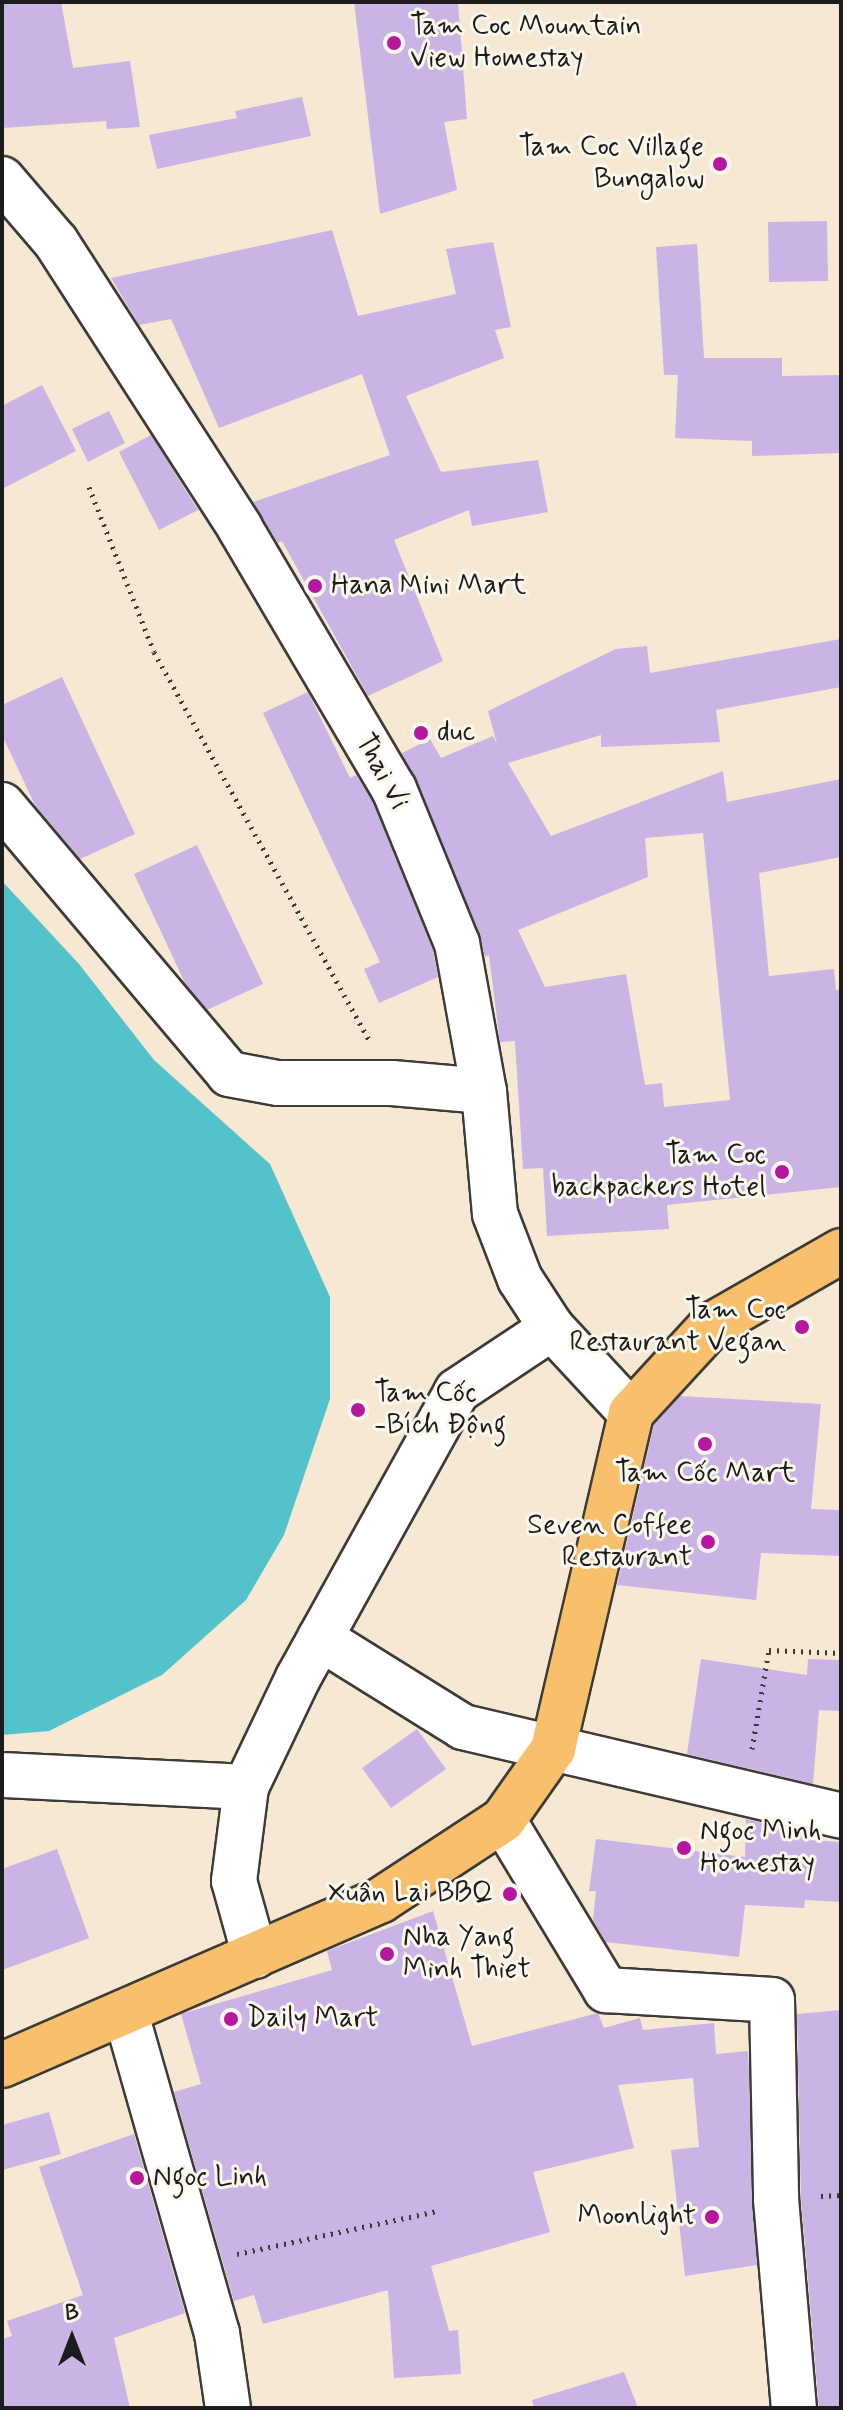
<!DOCTYPE html>
<html>
<head>
<meta charset="utf-8">
<style>
	body { margin:0 }
	#map { position:relative; width:843px; height:2410px; overflow:hidden; background:#f6e8d2; font-family:Mynerve,sans-serif }
	div>[style] { position:absolute }
	[style*='--x'] { left:calc(var(--x)*1px); top:calc(var(--y)*1px); width:calc(var(--w)*1px); rotate:calc(var(--a)*1deg) }
	.water>* { inset:0; background:#54c2ca }
	.building>* { inset:0; background:#cab3e5 }
	.path>* { height:5px; margin-top:-2.5px; transform-origin:0; background:repeating-linear-gradient(90deg,#3d3b37 0 2px,transparent 0 8px) }
	.roads { filter:drop-shadow(2px 0 #3d3b37) drop-shadow(-2px 0 #3d3b37) drop-shadow(0 2px #3d3b37) drop-shadow(0 -2px #3d3b37) }
	.minor>* { height:44px; margin:-22px; padding:0 22px; transform-origin:22px; border-radius:22px; background:#fff }
	.major>* { height:44px; margin:-22px; padding:0 22px; transform-origin:22px; border-radius:22px; background:#f8bf6c }
	.dots>* { width:22px; height:22px; translate:-50% -50%; box-sizing:border-box; border:4px solid #fbf7ec; border-radius:50% }
	span { translate:-50% -50%; white-space:nowrap; text-align:center; line-height:1.15; -webkit-text-stroke:6px #fbf7ec; paint-order:stroke }
	.poi-label { font-size:28px; color:#1c1c1c }
	.left { translate:0 -50%; text-align:left }
	.right { translate:-100% -50%; text-align:right }
	.street-label { font-size:28px; color:#1c1c1c }
	.frame { position:absolute; inset:0; border:4px solid #1c1c1c; pointer-events:none }
	.north { position:absolute; left:32px; top:2298px; width:80px; height:80px; -webkit-text-stroke:6px #fbf7ec; paint-order:stroke; rotate:0deg; font-size:22px; font-weight:700; line-height:32px; text-align:center; color:#1c1c1c }
	.north::after { content:''; display:block; margin:auto; width:28px; height:36px; background:#1c1c1c; clip-path:polygon(50% 0,100% 100%,50% 72%,0 100%) }
</style>
</head>
<body>
<div id="map">
	<div class="water">
		<i style="clip-path:polygon(2px 881px,79px 964px,154px 1060px,270px 1164px,330px 1297px,330px 1399px,284px 1535px,246px 1600px,162px 1675px,49px 1731px,2px 1735px)"></i>
	</div>
	<div class="building">
		<i style="clip-path:polygon(2px 2px,61px 2px,73px 68px,130px 61px,140px 127px,107px 129px,106px 121px,2px 128px)"></i>
		<i style="clip-path:polygon(354px 2px,458px 2px,467px 119px,444px 122px,457px 190px,380px 214px)"></i>
		<i style="clip-path:polygon(302px 97px,311px 136px,157px 169px,149px 135px,237px 118px,235px 111px)"></i>
		<i style="clip-path:polygon(827px 221px,828px 281px,769px 282px,768px 222px)"></i>
		<i style="clip-path:polygon(332px 230px,358px 316px,456px 294px,446px 249px,493px 242px,511px 327px,495px 330px,504px 358px,406px 396px,441px 472px,538px 460px,548px 512px,472px 526px,469px 510px,394px 540px,443px 661px,368px 696px,282px 541px,278px 543px,253px 502px,390px 455px,362px 374px,219px 428px,171px 319px,139px 325px,111px 278px)"></i>
		<i style="clip-path:polygon(697px 244px,704px 358px,782px 358px,782px 376px,841px 375px,841px 453px,752px 456px,752px 441px,675px 438px,678px 375px,664px 375px,656px 247px)"></i>
		<i style="clip-path:polygon(42px 385px,76px 451px,2px 489px,2px 406px)"></i>
		<i style="clip-path:polygon(109px 411px,125px 443px,88px 462px,72px 429px)"></i>
		<i style="clip-path:polygon(151px 435px,198px 510px,159px 530px,119px 452px)"></i>
		<i style="clip-path:polygon(evenodd,841px 639px,841px 687px,716px 710px,720px 742px,601px 747px,601px 735px,508px 763px,551px 836px,723px 771px,727px 802px,841px 779px,841px 857px,759px 873px,769px 976px,834px 969px,836px 990px,841px 989px,841px 1187px,667px 1205px,669px 1229px,547px 1236px,543px 1168px,523px 1169px,515px 1041px,500px 1042px,489px 955px,485px 957px,480px 934px,402px 753px,430px 739px,441px 758px,493px 736px,497px 744px,488px 711px,616px 649px,647px 646px,650px 673px,841px 639px,703px 833px,730px 1100px,664px 1107px,662px 1083px,645px 1085px,626px 974px,545px 987px,518px 930px,648px 877px,645px 838px,703px 833px)"></i>
		<i style="clip-path:polygon(62px 677px,135px 834px,80px 859px,35px 805px,2px 735px,2px 705px)"></i>
		<i style="clip-path:polygon(308px 692px,350px 778px,356px 775px,372px 800px,433px 950px,438px 977px,379px 1003px,364px 969px,380px 962px,263px 713px)"></i>
		<i style="clip-path:polygon(197px 845px,263px 984px,207px 1010px,185px 983px,134px 874px)"></i>
		<i style="clip-path:polygon(680px 1396px,821px 1404px,811px 1509px,841px 1510px,841px 1556px,761px 1553px,756px 1600px,617px 1585px,654px 1425px)"></i>
		<i style="clip-path:polygon(701px 1659px,807px 1675px,808px 1659px,841px 1660px,841px 1711px,819px 1710px,813px 1784px,687px 1754px)"></i>
		<i style="clip-path:polygon(417px 1729px,446px 1769px,391px 1808px,362px 1768px)"></i>
		<i style="clip-path:polygon(746px 1819px,809px 1834px,808px 1840px,841px 1842px,841px 1902px,805px 1900px,804px 1908px,745px 1905px,739px 1957px,606px 1942px,593px 1920px,596px 1891px,589px 1891px,596px 1839px,745px 1857px)"></i>
		<i style="clip-path:polygon(57px 1849px,89px 1938px,2px 1970px,2px 1869px)"></i>
		<i style="clip-path:polygon(433px 1911px,472px 2046px,598px 2013px,604px 2028px,640px 2018px,643px 2030px,714px 2023px,716px 2054px,748px 2051px,757px 2265px,685px 2276px,671px 2150px,699px 2147px,693px 2078px,618px 2085px,634px 2148px,533px 2172px,550px 2232px,431px 2266px,449px 2331px,458px 2330px,461px 2374px,394px 2378px,388px 2290px,263px 2324px,254px 2295px,234px 2301px,174px 2092px,201px 2084px,181px 2014px,332px 1970px,327px 1951px)"></i>
		<i style="clip-path:polygon(841px 2010px,841px 2408px,819px 2408px,801px 2198px,797px 2014px)"></i>
		<i style="clip-path:polygon(49px 2112px,61px 2154px,2px 2170px,2px 2125px)"></i>
		<i style="clip-path:polygon(134px 2134px,185px 2313px,114px 2338px,130px 2408px,2px 2408px,2px 2339px,12px 2336px,7px 2321px,83px 2295px,39px 2167px)"></i>
		<i style="clip-path:polygon(624px 2372px,638px 2408px,534px 2408px,532px 2400px)"></i>
	</div>
	<div class="path">
		<i style="--x:89;--y:487;--w:177;--a:68.5"></i>
		<i style="--x:154;--y:652;--w:444;--a:61"></i>
		<i style="--x:752;--y:1749;--w:100;--a:-80.3"></i>
		<i style="--x:769;--y:1650;--w:72;--a:2.4"></i>
		<i style="--x:821;--y:2196;--w:20;--a:-3"></i>
		<i style="--x:237;--y:2254;--w:206;--a:-12.1"></i>
	</div>
	<div class="roads">
		<div class="minor">
			<i style="--x:2;--y:179;--w:83;--a:49.4"></i>
			<i style="--x:56;--y:242;--w:340;--a:57.2"></i>
			<i style="--x:240;--y:528;--w:303;--a:59.5"></i>
			<i style="--x:394;--y:789;--w:166;--a:67.8"></i>
			<i style="--x:457;--y:943;--w:150;--a:79.7"></i>
			<i style="--x:484;--y:1091;--w:123;--a:84.9"></i>
			<i style="--x:495;--y:1214;--w:70;--a:69"></i>
			<i style="--x:520;--y:1279;--w:59;--a:56.9"></i>
			<i style="--x:552;--y:1328;--w:116;--a:47.1"></i>
			<i style="--x:2;--y:805;--w:352;--a:49.8"></i>
			<i style="--x:229;--y:1074;--w:50;--a:10.4"></i>
			<i style="--x:278;--y:1083;--w:114;--a:0"></i>
			<i style="--x:392;--y:1083;--w:92;--a:5"></i>
			<i style="--x:320;--y:1638;--w:168;--a:31.9"></i>
			<i style="--x:463;--y:1727;--w:388;--a:13.2"></i>
			<i style="--x:2;--y:1775;--w:244;--a:2.8"></i>
			<i style="--x:503;--y:1820;--w:199;--a:58.8"></i>
			<i style="--x:606;--y:1990;--w:166;--a:3.4"></i>
			<i style="--x:772;--y:2000;--w:199;--a:88.8"></i>
			<i style="--x:776;--y:2199;--w:210;--a:85.1"></i>
			<i style="--x:255;--y:1956;--w:78;--a:-105.6"></i>
			<i style="--x:234;--y:1881;--w:95;--a:-82.7"></i>
			<i style="--x:246;--y:1787;--w:121;--a:-64.5"></i>
			<i style="--x:298;--y:1678;--w:328;--a:-61"></i>
			<i style="--x:457;--y:1391;--w:114;--a:-33.6"></i>
			<i style="--x:126;--y:2014;--w:332;--a:74.1"></i>
			<i style="--x:217;--y:2333;--w:76;--a:81.7"></i>
		</div>
		<div class="major">
			<i style="--x:2;--y:2065;--w:413;--a:-23.5"></i>
			<i style="--x:381;--y:1900;--w:146;--a:-33.3"></i>
			<i style="--x:503;--y:1820;--w:87;--a:-54.8"></i>
			<i style="--x:553;--y:1749;--w:345;--a:-76.9"></i>
			<i style="--x:631;--y:1413;--w:120;--a:-47.4"></i>
			<i style="--x:712;--y:1325;--w:149;--a:-29.8"></i>
		</div>
	</div>
	<div class="dots">
		<i style="left:394px;top:43px;background:#b5179e"></i>
		<i style="left:720px;top:164px;background:#b5179e"></i>
		<i style="left:315px;top:586px;background:#b5179e"></i>
		<i style="left:421px;top:733px;background:#b5179e"></i>
		<i style="left:782px;top:1172px;background:#b5179e"></i>
		<i style="left:802px;top:1327px;background:#b5179e"></i>
		<i style="left:358px;top:1410px;background:#b5179e"></i>
		<i style="left:705px;top:1444px;background:#b5179e"></i>
		<i style="left:708px;top:1542px;background:#b5179e"></i>
		<i style="left:684px;top:1848px;background:#b5179e"></i>
		<i style="left:510px;top:1894px;background:#b5179e"></i>
		<i style="left:387px;top:1954px;background:#b5179e"></i>
		<i style="left:231px;top:2019px;background:#b5179e"></i>
		<i style="left:137px;top:2178px;background:#b5179e"></i>
		<i style="left:712px;top:2217px;background:#b5179e"></i>
	</div>
	<div class="poi-label">
		<span class="left" style="left:410px;top:43px">Tam Coc Mountain<br>View Homestay</span>
		<span class="right" style="left:704px;top:164px">Tam Coc Village<br>Bungalow</span>
		<span class="left" style="left:331px;top:586px">Hana Mini Mart</span>
		<span class="left" style="left:437px;top:733px">duc</span>
		<span class="right" style="left:766px;top:1172px">Tam Coc<br>backpackers Hotel</span>
		<span class="right" style="left:786px;top:1327px">Tam Coc<br>Restaurant Vegan</span>
		<span class="left" style="left:374px;top:1410px">Tam Cốc<br>-Bích Động</span>
		<span style="left:705px;top:1474px">Tam Cốc Mart</span>
		<span class="right" style="left:692px;top:1542px">Seven Coffee<br>Restaurant</span>
		<span class="left" style="left:700px;top:1848px">Ngoc Minh<br>Homestay</span>
		<span class="right" style="left:494px;top:1894px">Xuân Lai BBQ</span>
		<span class="left" style="left:403px;top:1954px">Nha Yang<br>Minh Thiet</span>
		<span class="left" style="left:247px;top:2019px">Daily Mart</span>
		<span class="left" style="left:153px;top:2178px">Ngoc Linh</span>
		<span class="right" style="left:696px;top:2217px">Moonlight</span>
	</div>
	<div class="street-label">
		<span style="left:381px;top:772px;rotate:62deg">Thai Vi</span>
	</div>
	<div class="frame"></div>
	<div class="north">B</div>
</div>
</body>
</html>
